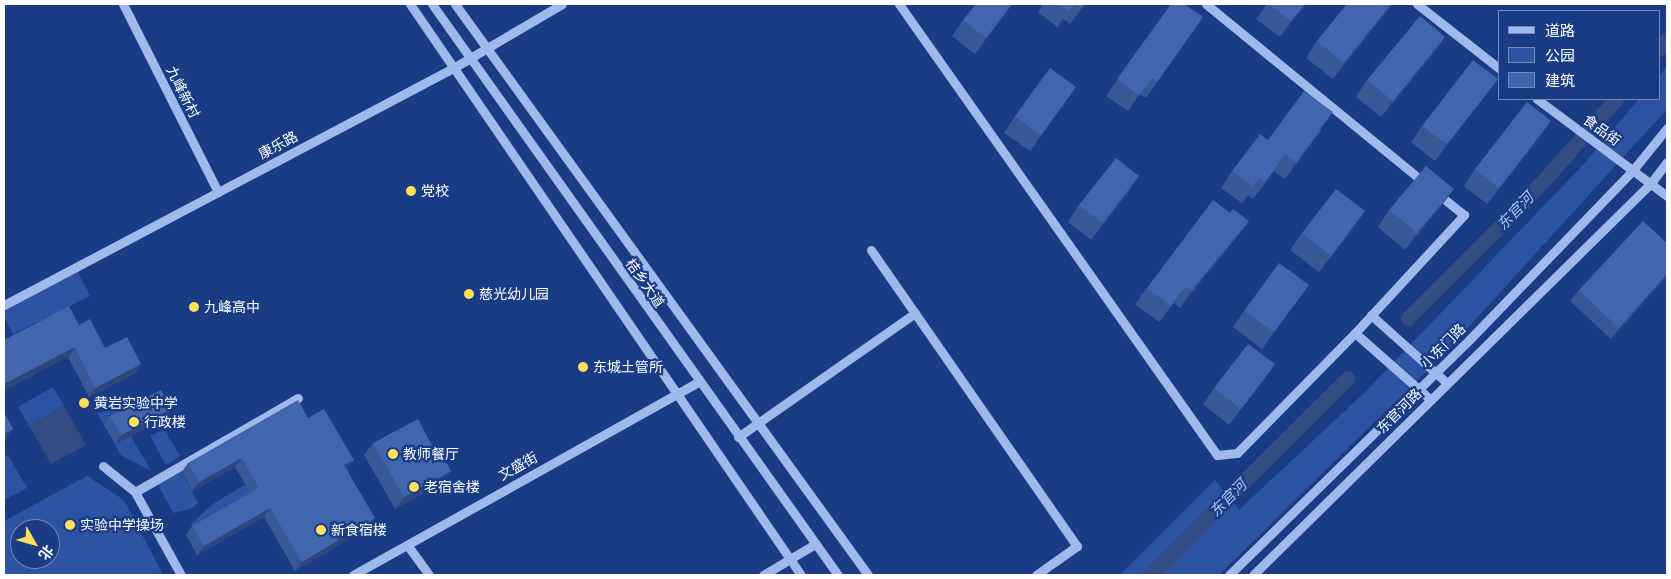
<!DOCTYPE html>
<html>
<head>
<meta charset="utf-8">
<style>
	body { margin:0 }
	#map { position:relative; width:1671px; height:579px; overflow:hidden; background:#1a3c84; font-family:"Public Sans","Noto Sans SC",sans-serif }
	div>[style] { position:absolute }
	[style*='--x'] { left:calc(var(--x)*1px); top:calc(var(--y)*1px); width:calc(var(--w)*1px); rotate:calc(var(--a)*1deg) }
	.green>* { inset:0; background:#2c54a3 }
	.water>* { inset:0; background:#334c82 }
	.canal>* { height:15px; margin:-7.5px; padding:0 7.5px; transform-origin:7.5px; border-radius:7.5px; background:#334c82 }
	.minor>* { height:9px; margin:-4.5px; padding:0 4.5px; transform-origin:4.5px; border-radius:4.5px; background:#9fb9ec }
	.wall>* { inset:0; background:#395896 }
	.shaded-wall>* { inset:0; background:#2e477a }
	.building>* { inset:0; background:#4266ae }
	.dots>* { width:14px; height:14px; translate:-50% -50%; box-sizing:border-box; border:2px solid #1a3c84; border-radius:50% }
	span { translate:-50% -50%; white-space:nowrap; text-align:center; line-height:1.15; -webkit-text-stroke:4.5px #1a3c84; paint-order:stroke }
	.street-label { font-size:14px; color:#fff }
	.poi-label { font-size:14px; color:#fff }
	.left { translate:0 -50%; text-align:left }
	.water-label { font-size:15px; color:#abc4f3; font-style:italic }
	.frame { position:absolute; inset:0; border:5px solid #fff; pointer-events:none }
	.legend { position:absolute; left:1498px; top:10px; width:162px; height:90px; box-sizing:border-box; background:#1a3c84; border:1px solid #768ab5; margin:0; padding:6px 9px; list-style:none; font-size:15px; color:#fff }
	.legend li { display:flex; align-items:center; gap:10px; height:25px }
	.legend b { width:25px; border:1px solid #768ab5 }
	.north { position:absolute; left:10px; top:519px; width:50px; height:50px; box-sizing:border-box; background:#1a3c84; border:1px solid #768ab5; border-radius:50%; rotate:128deg; font-size:14px; font-weight:700; line-height:20px; text-align:center; color:#fff }
	.north::after { content:''; display:block; margin:auto; width:18px; height:22px; background:#fee15b; clip-path:polygon(50% 0,100% 100%,50% 72%,0 100%) }
</style>
</head>
<body>
<div id="map">
	<div class="green">
		<i style="clip-path:polygon(1667px 66px,1667px 109px,1444px 354px,1219px 575px,1120px 575px,1215px 480px,1239px 510px,1366px 391px,1582px 166px,1639px 99px,1660px 99px,1660px 75px)"></i>
		<i style="clip-path:polygon(76px 268px,90px 296px,13px 334px,4px 316px,4px 305px)"></i>
		<i style="clip-path:polygon(53px 387px,64px 406px,29px 426px,18px 407px)"></i>
		<i style="clip-path:polygon(116px 408px,120px 417px,104px 425px,97px 413px)"></i>
		<i style="clip-path:polygon(164px 429px,180px 456px,166px 465px,150px 436px)"></i>
		<i style="clip-path:polygon(131px 436px,151px 471px,121px 455px,115px 444px)"></i>
		<i style="clip-path:polygon(8px 455px,27px 488px,4px 500px,4px 457px)"></i>
		<i style="clip-path:polygon(181px 471px,198px 503px,190px 509px,173px 513px,158px 484px)"></i>
		<i style="clip-path:polygon(evenodd,87px 476px,124px 500px,163px 575px,4px 575px,4px 521px,87px 476px,20px 529px,50px 529px,50px 559px,20px 559px,20px 529px)"></i>
		<i style="clip-path:polygon(245px 485px,253px 497px,195px 530px,191px 524px,214px 503px)"></i>
	</div>
	<div class="water">
		<i style="clip-path:polygon(64px 406px,86px 445px,51px 464px,29px 426px)"></i>
	</div>
	<div class="canal">
		<i style="--x:1660;--y:48;--w:11;--a:-52"></i>
		<i style="--x:1408;--y:318;--w:165;--a:-45"></i>
		<i style="--x:1525;--y:201;--w:137;--a:-48.3"></i>
		<i style="--x:1150;--y:575;--w:279;--a:-44.9"></i>
	</div>
	<div class="minor">
		<i style="--x:123;--y:4;--w:211;--a:63.2"></i>
		<i style="--x:410;--y:4;--w:692;--a:55.6"></i>
		<i style="--x:432;--y:4;--w:701;--a:54.59"></i>
		<i style="--x:455;--y:4;--w:705;--a:54.12"></i>
		<i style="--x:899;--y:4;--w:552;--a:54.81"></i>
		<i style="--x:1217;--y:455;--w:20;--a:-6"></i>
		<i style="--x:1237;--y:453;--w:168;--a:-45.5"></i>
		<i style="--x:1355;--y:333;--w:161;--a:-47.3"></i>
		<i style="--x:1464;--y:215;--w:33;--a:-141"></i>
		<i style="--x:1206;--y:4;--w:284;--a:39.3"></i>
		<i style="--x:1417;--y:4;--w:105;--a:38.1"></i>
		<i style="--x:1537;--y:99;--w:162;--a:36.7"></i>
		<i style="--x:871;--y:250;--w:361;--a:55.2"></i>
		<i style="--x:1077;--y:546;--w:50;--a:144.7"></i>
		<i style="--x:4;--y:305;--w:510;--a:-27.82"></i>
		<i style="--x:455;--y:67;--w:124;--a:-30.5"></i>
		<i style="--x:1371;--y:315;--w:102;--a:41.8"></i>
		<i style="--x:1355;--y:333;--w:101;--a:41.4"></i>
		<i style="--x:738;--y:437;--w:216;--a:-35"></i>
		<i style="--x:103;--y:466;--w:41;--a:39.1"></i>
		<i style="--x:135;--y:492;--w:95;--a:61"></i>
		<i style="--x:135;--y:492;--w:188;--a:-30"></i>
		<i style="--x:408;--y:546;--w:36;--a:54"></i>
		<i style="--x:353;--y:575;--w:395;--a:-29.2"></i>
		<i style="--x:763;--y:575;--w:61;--a:-30.8"></i>
		<i style="--x:1229;--y:575;--w:337;--a:-44.4"></i>
		<i style="--x:1470;--y:339;--w:235;--a:-46"></i>
		<i style="--x:1633;--y:170;--w:54;--a:-51"></i>
		<i style="--x:1253;--y:575;--w:559;--a:-44.56"></i>
		<i style="--x:1651;--y:183;--w:26;--a:-53"></i>
	</div>
	<div class="wall">
		<i style="clip-path:polygon(1043px 4px,1086px 4px,1070px 24px,1063px 19px,1057px 27px,1038px 12px)"></i>
		<i style="clip-path:polygon(1171px 4px,1203px 17px,1146px 98px,1140px 94px,1128px 111px,1106px 96px)"></i>
		<i style="clip-path:polygon(1267px 4px,1306px 4px,1280px 37px,1256px 19px)"></i>
		<i style="clip-path:polygon(1347px 4px,1392px 4px,1384px 15px,1333px 79px,1306px 58px,1317px 41px)"></i>
		<i style="clip-path:polygon(1007px 12px,975px 54px,952px 36px,963px 20px)"></i>
		<i style="clip-path:polygon(1434px 53px,1381px 117px,1356px 97px,1367px 80px)"></i>
		<i style="clip-path:polygon(1498px 79px,1486px 95px,1435px 161px,1411px 142px,1422px 126px)"></i>
		<i style="clip-path:polygon(1076px 87px,1030px 151px,1004px 133px,1015px 116px)"></i>
		<i style="clip-path:polygon(1322px 129px,1285px 179px,1274px 171px,1253px 199px,1248px 195px,1242px 203px,1221px 188px,1232px 171px,1268px 140px)"></i>
		<i style="clip-path:polygon(1540px 137px,1487px 204px,1464px 186px,1475px 169px)"></i>
		<i style="clip-path:polygon(1454px 189px,1442px 205px,1405px 250px,1378px 227px,1389px 210px)"></i>
		<i style="clip-path:polygon(1128px 193px,1091px 240px,1068px 222px,1079px 205px)"></i>
		<i style="clip-path:polygon(1230px 213px,1249px 221px,1237px 237px,1180px 308px,1174px 303px,1159px 322px,1135px 304px,1147px 288px)"></i>
		<i style="clip-path:polygon(1354px 228px,1319px 272px,1290px 250px,1302px 233px)"></i>
		<i style="clip-path:polygon(1667px 277px,1611px 339px,1570px 301px,1579px 290px)"></i>
		<i style="clip-path:polygon(1297px 301px,1262px 349px,1233px 327px,1244px 311px)"></i>
		<i style="clip-path:polygon(79px 325px,105px 348px,141px 364px,135px 373px,89px 397px,68px 357px)"></i>
		<i style="clip-path:polygon(1275px 364px,1263px 381px,1229px 425px,1203px 404px,1214px 388px)"></i>
		<i style="clip-path:polygon(110px 416px,164px 419px,115px 444px,104px 425px)"></i>
		<i style="clip-path:polygon(308px 418px,354px 460px,347px 469px,369px 527px,295px 571px,264px 517px,197px 555px,186px 535px,192px 526px,250px 493px,235px 467px,192px 491px,182px 472px,188px 463px)"></i>
		<i style="clip-path:polygon(373px 443px,437px 455px,451px 471px,442px 483px,395px 509px,364px 455px)"></i>
	</div>
	<div class="shaded-wall">
		<i style="clip-path:polygon(1012px 4px,1007px 12px,975px 54px,986px 38px)"></i>
		<i style="clip-path:polygon(1084px 4px,1086px 4px,1070px 24px,1081px 8px)"></i>
		<i style="clip-path:polygon(1305px 4px,1306px 4px,1280px 37px,1291px 21px)"></i>
		<i style="clip-path:polygon(1391px 4px,1384px 15px,1333px 79px,1344px 63px)"></i>
		<i style="clip-path:polygon(1445px 37px,1434px 53px,1381px 117px,1393px 101px)"></i>
		<i style="clip-path:polygon(1498px 79px,1486px 95px,1435px 161px,1447px 144px)"></i>
		<i style="clip-path:polygon(1551px 121px,1540px 137px,1487px 204px,1499px 188px)"></i>
		<i style="clip-path:polygon(1139px 176px,1128px 193px,1091px 240px,1103px 223px)"></i>
		<i style="clip-path:polygon(1454px 189px,1442px 205px,1405px 250px,1417px 233px)"></i>
		<i style="clip-path:polygon(1365px 211px,1354px 228px,1319px 272px,1331px 256px)"></i>
		<i style="clip-path:polygon(1249px 221px,1237px 237px,1180px 308px,1191px 291px)"></i>
		<i style="clip-path:polygon(1667px 274px,1667px 277px,1611px 339px,1619px 328px)"></i>
		<i style="clip-path:polygon(1185px 287px,1174px 303px,1159px 322px,1171px 306px)"></i>
		<i style="clip-path:polygon(75px 347px,68px 357px,4px 391px,4px 384px)"></i>
		<i style="clip-path:polygon(141px 364px,135px 373px,89px 397px,95px 388px)"></i>
		<i style="clip-path:polygon(1275px 364px,1263px 381px,1229px 425px,1241px 409px)"></i>
		<i style="clip-path:polygon(171px 409px,164px 419px,115px 444px,121px 435px)"></i>
		<i style="clip-path:polygon(13px 429px,6px 439px,4px 440px,4px 434px)"></i>
		<i style="clip-path:polygon(242px 458px,235px 467px,192px 491px,199px 482px)"></i>
		<i style="clip-path:polygon(354px 460px,347px 469px,338px 474px,344px 465px)"></i>
		<i style="clip-path:polygon(451px 471px,442px 483px,395px 509px,404px 497px)"></i>
		<i style="clip-path:polygon(270px 508px,264px 517px,197px 555px,204px 546px)"></i>
		<i style="clip-path:polygon(375px 518px,369px 527px,295px 571px,302px 562px)"></i>
	</div>
	<div class="building">
		<i style="clip-path:polygon(976px 4px,1012px 4px,986px 38px,963px 20px)"></i>
		<i style="clip-path:polygon(1059px 4px,1074px 4px,1069px 11px)"></i>
		<i style="clip-path:polygon(1076px 4px,1084px 4px,1081px 8px)"></i>
		<i style="clip-path:polygon(1171px 4px,1184px 4px,1203px 17px,1157px 82px,1152px 78px,1139px 95px,1117px 79px)"></i>
		<i style="clip-path:polygon(1269px 4px,1305px 4px,1291px 21px)"></i>
		<i style="clip-path:polygon(1347px 4px,1391px 4px,1344px 63px,1317px 41px)"></i>
		<i style="clip-path:polygon(1420px 16px,1445px 37px,1393px 101px,1367px 80px)"></i>
		<i style="clip-path:polygon(1473px 60px,1498px 79px,1447px 144px,1422px 126px)"></i>
		<i style="clip-path:polygon(1050px 68px,1076px 87px,1041px 135px,1015px 116px)"></i>
		<i style="clip-path:polygon(1304px 91px,1333px 112px,1296px 162px,1285px 154px,1265px 182px,1259px 178px,1253px 186px,1232px 171px,1260px 134px,1268px 140px)"></i>
		<i style="clip-path:polygon(1527px 102px,1551px 121px,1499px 188px,1475px 169px)"></i>
		<i style="clip-path:polygon(1116px 158px,1139px 176px,1103px 223px,1079px 205px)"></i>
		<i style="clip-path:polygon(1426px 166px,1454px 189px,1417px 233px,1389px 210px)"></i>
		<i style="clip-path:polygon(1336px 189px,1365px 211px,1331px 256px,1302px 233px)"></i>
		<i style="clip-path:polygon(1213px 200px,1230px 213px,1233px 209px,1249px 221px,1191px 291px,1185px 287px,1171px 306px,1147px 288px)"></i>
		<i style="clip-path:polygon(1643px 221px,1667px 243px,1667px 274px,1619px 328px,1579px 290px)"></i>
		<i style="clip-path:polygon(1279px 263px,1309px 285px,1274px 332px,1244px 311px)"></i>
		<i style="clip-path:polygon(69px 306px,79px 325px,90px 319px,105px 348px,127px 337px,141px 364px,95px 388px,75px 347px,4px 384px,4px 340px)"></i>
		<i style="clip-path:polygon(1248px 344px,1275px 364px,1241px 409px,1214px 388px)"></i>
		<i style="clip-path:polygon(161px 390px,171px 409px,121px 435px,110px 416px)"></i>
		<i style="clip-path:polygon(298px 400px,308px 418px,324px 409px,354px 460px,344px 465px,375px 518px,302px 562px,270px 508px,204px 546px,192px 526px,259px 488px,242px 458px,199px 482px,188px 463px)"></i>
		<i style="clip-path:polygon(4px 412px,13px 429px,4px 434px)"></i>
		<i style="clip-path:polygon(418px 419px,437px 455px,441px 453px,451px 471px,404px 497px,373px 443px)"></i>
	</div>
	<div class="dots">
		<i style="left:411px;top:191px;background:#fee15b"></i>
		<i style="left:469px;top:294px;background:#fee15b"></i>
		<i style="left:194px;top:307px;background:#fee15b"></i>
		<i style="left:583px;top:367px;background:#fee15b"></i>
		<i style="left:84px;top:403px;background:#fee15b"></i>
		<i style="left:134px;top:422px;background:#fee15b"></i>
		<i style="left:393px;top:454px;background:#fee15b"></i>
		<i style="left:414px;top:487px;background:#fee15b"></i>
		<i style="left:70px;top:525px;background:#fee15b"></i>
		<i style="left:321px;top:530px;background:#fee15b"></i>
	</div>
	<div class="street-label">
		<span style="left:183px;top:92px;rotate:63deg">九峰新村</span>
		<span style="left:1602px;top:130px;rotate:36deg">食品街</span>
		<span style="left:278px;top:145px;rotate:-28deg">康乐路</span>
		<span style="left:645px;top:283px;rotate:55deg">桔乡大道</span>
		<span style="left:1443px;top:346px;rotate:-45deg">小东门路</span>
		<span style="left:1399px;top:411px;rotate:-45deg">东官河路</span>
		<span style="left:518px;top:466px;rotate:-29deg">文盛街</span>
	</div>
	<div class="poi-label">
		<span class="left" style="left:421px;top:191px">党校</span>
		<span class="left" style="left:479px;top:294px">慈光幼儿园</span>
		<span class="left" style="left:204px;top:307px">九峰高中</span>
		<span class="left" style="left:593px;top:367px">东城土管所</span>
		<span class="left" style="left:94px;top:403px">黄岩实验中学</span>
		<span class="left" style="left:144px;top:422px">行政楼</span>
		<span class="left" style="left:403px;top:454px">教师餐厅</span>
		<span class="left" style="left:424px;top:487px">老宿舍楼</span>
		<span class="left" style="left:80px;top:525px">实验中学操场</span>
		<span class="left" style="left:331px;top:530px">新食宿楼</span>
	</div>
	<div class="water-label">
		<span style="left:1515px;top:211px;rotate:-46deg">东官河</span>
		<span style="left:1228px;top:498px;rotate:-45deg">东官河</span>
	</div>
	<div class="frame"></div>
	<ul class="legend">
	<li><b style="height:6px;background:#9fb9ec"></b>道路</li>
	<li><b style="height:14px;background:#2c54a3"></b>公园</li>
	<li><b style="height:14px;background:#4266ae"></b>建筑</li>
	</ul>
	<div class="north">北</div>
</div>
</body>
</html>
